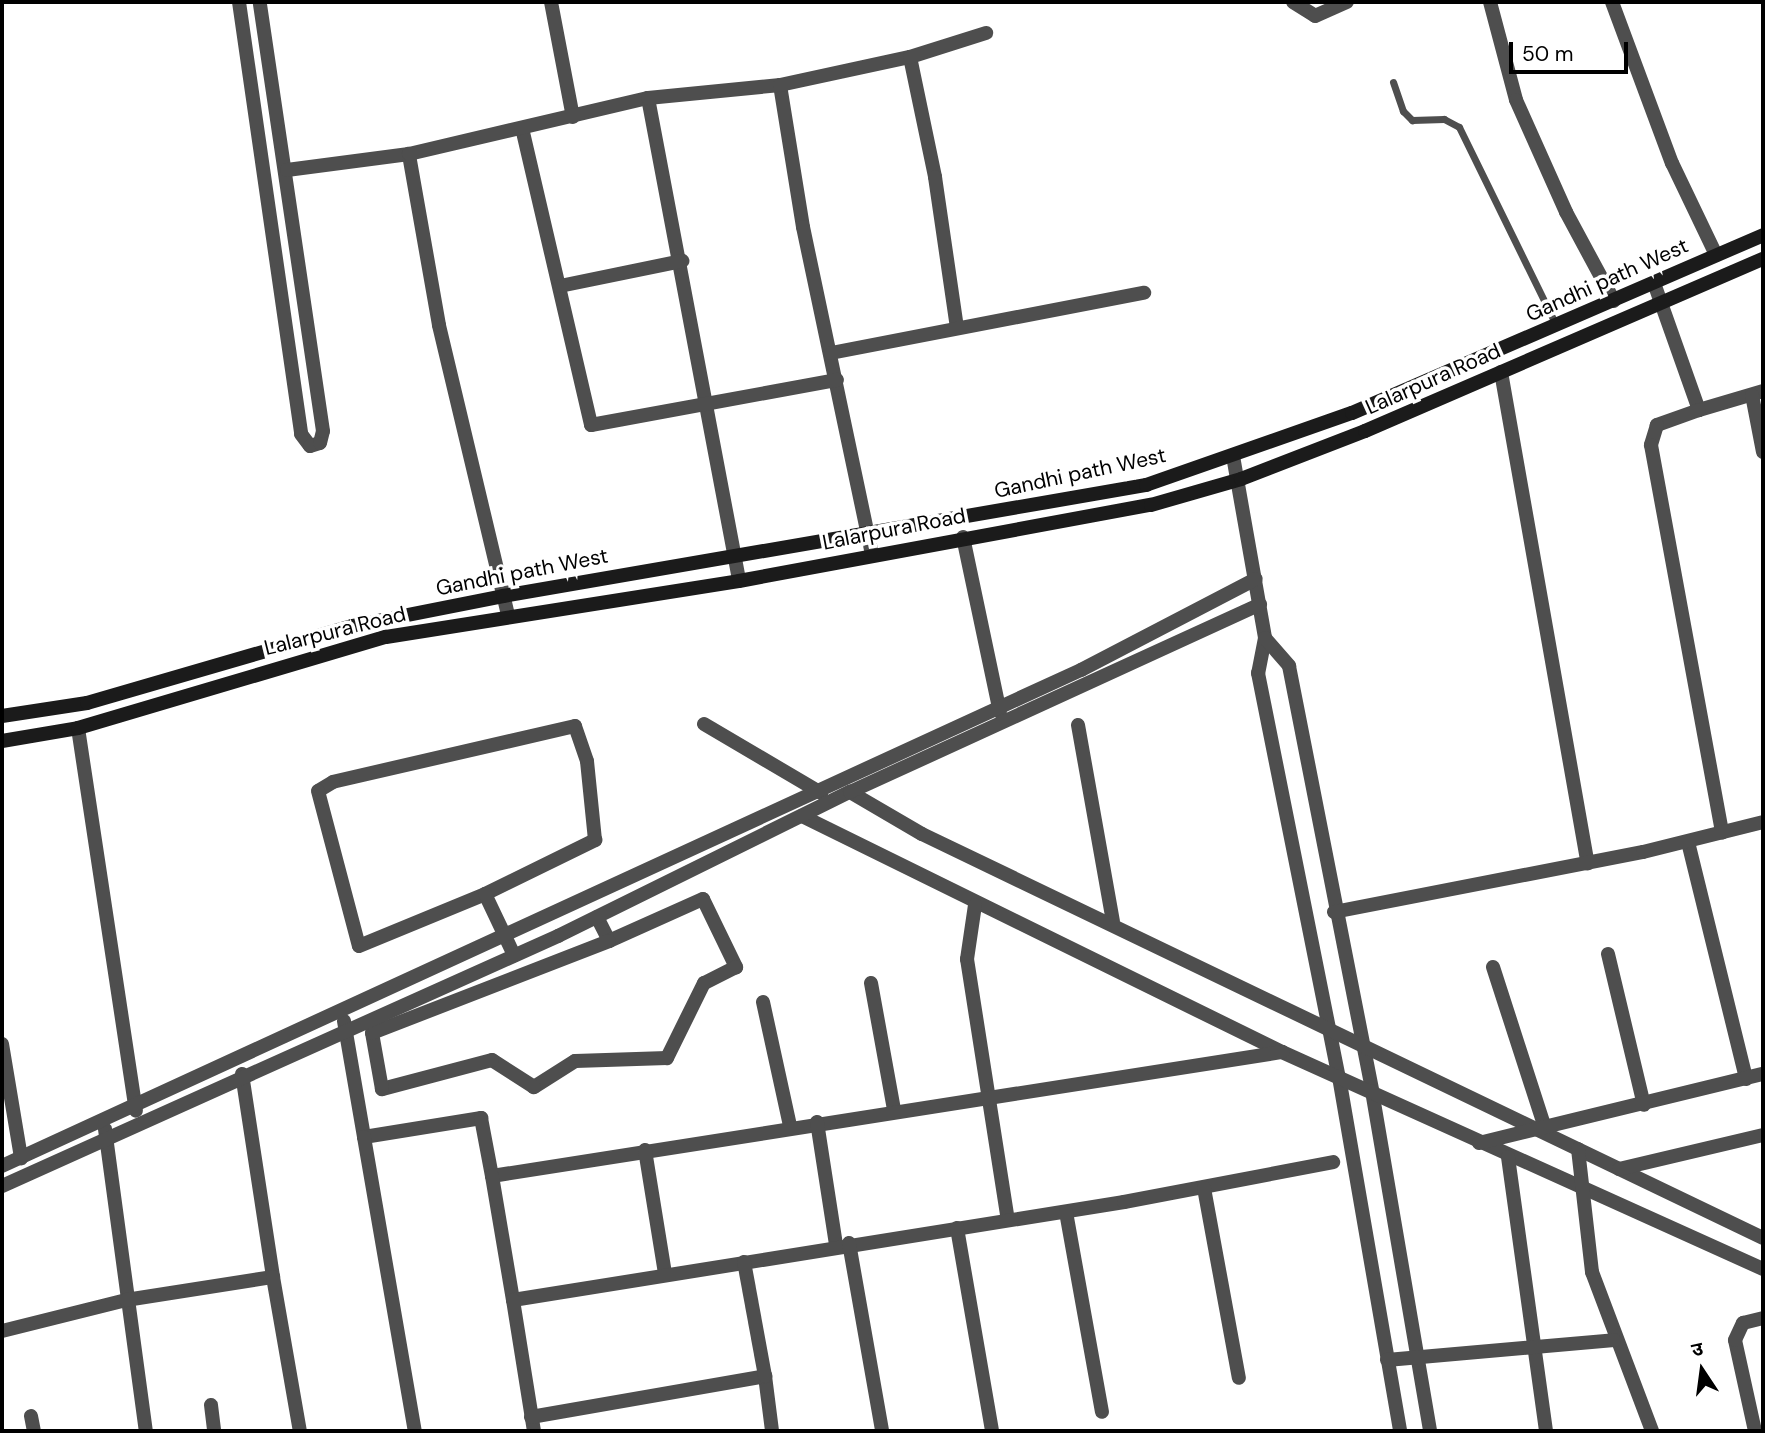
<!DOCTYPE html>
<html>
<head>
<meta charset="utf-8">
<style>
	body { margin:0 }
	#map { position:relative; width:1765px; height:1433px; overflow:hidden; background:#fff; font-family:"DM Sans","Noto Sans Devanagari",sans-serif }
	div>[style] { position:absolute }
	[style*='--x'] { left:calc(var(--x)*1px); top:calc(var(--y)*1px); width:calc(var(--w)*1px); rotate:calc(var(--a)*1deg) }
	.lane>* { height:7px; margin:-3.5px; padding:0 3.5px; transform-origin:3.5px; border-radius:3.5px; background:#4e4e4e }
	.street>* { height:14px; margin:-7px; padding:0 7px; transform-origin:7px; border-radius:7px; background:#4e4e4e }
	.secondary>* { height:14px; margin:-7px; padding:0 7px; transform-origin:7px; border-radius:7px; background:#1b1b1b }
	span { translate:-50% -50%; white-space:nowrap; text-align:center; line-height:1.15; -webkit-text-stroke:7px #fff; paint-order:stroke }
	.street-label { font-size:21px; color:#000 }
	.frame { position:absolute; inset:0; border:4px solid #000; pointer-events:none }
	.north { position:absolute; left:1667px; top:1335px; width:70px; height:70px; -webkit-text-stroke:5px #fff; paint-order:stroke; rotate:347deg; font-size:19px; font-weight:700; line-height:28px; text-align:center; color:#000 }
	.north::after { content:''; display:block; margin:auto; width:24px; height:32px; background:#000; clip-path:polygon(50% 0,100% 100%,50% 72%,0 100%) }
	.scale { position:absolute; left:1509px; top:42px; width:119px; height:32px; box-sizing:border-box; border:4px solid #000; border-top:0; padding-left:9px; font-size:21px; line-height:24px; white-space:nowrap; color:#000; -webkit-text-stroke:5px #fff; paint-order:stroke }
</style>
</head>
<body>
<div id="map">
	<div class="lane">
		<i style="--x:1393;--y:82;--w:31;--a:71"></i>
		<i style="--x:1403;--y:111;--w:13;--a:45"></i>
		<i style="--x:1412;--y:120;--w:32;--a:-2"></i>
		<i style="--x:1444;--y:119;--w:17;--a:28"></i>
		<i style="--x:1459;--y:127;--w:220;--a:63.9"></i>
	</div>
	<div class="street">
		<i style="--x:239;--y:2;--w:436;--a:81.8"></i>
		<i style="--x:301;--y:434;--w:15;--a:53"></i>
		<i style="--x:310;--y:446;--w:10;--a:-17"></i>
		<i style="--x:320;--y:443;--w:12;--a:-76"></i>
		<i style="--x:323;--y:431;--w:434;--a:-98.4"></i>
		<i style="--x:551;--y:2;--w:117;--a:79.2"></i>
		<i style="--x:1293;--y:2;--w:26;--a:32"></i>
		<i style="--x:1315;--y:16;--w:35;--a:-24"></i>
		<i style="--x:1490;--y:2;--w:101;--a:75.1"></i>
		<i style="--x:1516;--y:100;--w:123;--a:65.9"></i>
		<i style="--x:1566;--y:212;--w:101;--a:61.7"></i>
		<i style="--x:1612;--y:2;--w:172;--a:69.6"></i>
		<i style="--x:1672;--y:163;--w:102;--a:64.4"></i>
		<i style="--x:910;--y:57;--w:123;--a:78.2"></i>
		<i style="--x:935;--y:177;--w:152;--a:81.7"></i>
		<i style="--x:780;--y:85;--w:144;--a:80.8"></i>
		<i style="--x:803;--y:227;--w:334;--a:78.1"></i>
		<i style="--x:648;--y:98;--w:491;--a:79.3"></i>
		<i style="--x:522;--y:128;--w:305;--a:76.9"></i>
		<i style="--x:591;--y:425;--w:250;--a:-10.4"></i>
		<i style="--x:287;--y:170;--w:123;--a:-7.5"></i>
		<i style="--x:1654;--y:283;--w:135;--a:70.5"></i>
		<i style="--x:1699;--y:410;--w:67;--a:-16.5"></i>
		<i style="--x:560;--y:286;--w:125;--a:-11.6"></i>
		<i style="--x:831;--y:353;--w:319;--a:-10.9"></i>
		<i style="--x:1501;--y:372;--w:499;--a:80"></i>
		<i style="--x:1752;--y:395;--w:58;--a:79.1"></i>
		<i style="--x:1699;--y:410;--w:45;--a:160.3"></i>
		<i style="--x:1657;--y:425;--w:21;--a:107"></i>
		<i style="--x:1651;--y:445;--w:394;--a:79.6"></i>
		<i style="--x:1233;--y:456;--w:185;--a:80"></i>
		<i style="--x:1265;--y:638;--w:36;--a:101"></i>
		<i style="--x:1258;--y:673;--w:412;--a:78.7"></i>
		<i style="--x:1339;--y:1077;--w:359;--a:80.2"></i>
		<i style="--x:963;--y:537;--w:179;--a:78.1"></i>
		<i style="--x:508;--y:615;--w:298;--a:-103.4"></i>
		<i style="--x:439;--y:325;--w:174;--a:-100"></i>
		<i style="--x:409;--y:154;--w:245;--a:-13.2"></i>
		<i style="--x:648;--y:98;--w:133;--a:-5.6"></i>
		<i style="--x:780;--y:85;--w:133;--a:-12.2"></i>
		<i style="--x:910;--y:57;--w:80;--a:-17.5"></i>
		<i style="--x:1265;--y:638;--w:37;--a:49"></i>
		<i style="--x:1289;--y:666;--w:433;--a:78.9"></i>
		<i style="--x:1372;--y:1091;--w:345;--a:80.3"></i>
		<i style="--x:704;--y:724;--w:136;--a:30.5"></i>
		<i style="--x:1078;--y:725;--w:199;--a:79.9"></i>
		<i style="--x:78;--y:728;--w:387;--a:81.4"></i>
		<i style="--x:850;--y:792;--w:83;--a:30.3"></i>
		<i style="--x:922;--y:834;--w:933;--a:25.66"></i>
		<i style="--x:802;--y:816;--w:535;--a:26.18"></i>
		<i style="--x:1282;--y:1052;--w:528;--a:24.28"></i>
		<i style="--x:1688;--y:842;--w:244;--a:76.2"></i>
		<i style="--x:485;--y:894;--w:123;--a:-26.1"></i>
		<i style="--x:595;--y:840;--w:79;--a:-95.8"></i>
		<i style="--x:587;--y:761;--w:37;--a:-109"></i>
		<i style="--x:575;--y:726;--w:248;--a:167"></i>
		<i style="--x:333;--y:782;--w:17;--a:149"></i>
		<i style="--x:318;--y:791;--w:160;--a:75.2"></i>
		<i style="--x:359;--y:946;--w:136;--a:-22.4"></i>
		<i style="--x:485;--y:894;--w:68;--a:64.6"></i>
		<i style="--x:975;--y:905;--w:55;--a:98.4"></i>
		<i style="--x:967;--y:959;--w:264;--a:81.1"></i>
		<i style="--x:1334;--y:912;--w:315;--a:-11"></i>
		<i style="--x:1643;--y:852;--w:124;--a:-14"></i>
		<i style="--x:597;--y:917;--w:27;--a:63"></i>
		<i style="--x:609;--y:941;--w:103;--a:-24.1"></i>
		<i style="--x:703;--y:899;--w:76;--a:64.1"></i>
		<i style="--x:736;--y:967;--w:36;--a:153"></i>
		<i style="--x:704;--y:983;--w:84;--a:116.3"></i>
		<i style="--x:667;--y:1058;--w:92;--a:178.1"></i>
		<i style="--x:575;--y:1061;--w:49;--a:147.6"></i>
		<i style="--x:534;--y:1087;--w:50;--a:-147.3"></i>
		<i style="--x:492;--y:1060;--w:114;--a:165.2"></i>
		<i style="--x:382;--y:1089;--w:57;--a:-100.1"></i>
		<i style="--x:372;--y:1033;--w:254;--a:-21.2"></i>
		<i style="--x:1608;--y:954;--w:155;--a:76.6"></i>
		<i style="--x:1493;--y:967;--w:166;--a:72.1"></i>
		<i style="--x:871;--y:983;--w:129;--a:79.7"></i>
		<i style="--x:763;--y:1002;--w:127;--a:77.7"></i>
		<i style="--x:344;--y:1021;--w:118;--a:80.2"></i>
		<i style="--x:364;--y:1137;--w:119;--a:-9.2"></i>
		<i style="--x:481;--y:1118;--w:59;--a:79.3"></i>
		<i style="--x:492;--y:1176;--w:800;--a:-8.92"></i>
		<i style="--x:2;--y:1044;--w:116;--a:80.5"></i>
		<i style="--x:242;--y:1074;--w:205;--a:81.3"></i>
		<i style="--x:817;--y:1122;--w:124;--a:81.2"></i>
		<i style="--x:105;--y:1129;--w:305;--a:82.3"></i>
		<i style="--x:364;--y:1137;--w:298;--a:80.2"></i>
		<i style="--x:1479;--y:1143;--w:292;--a:-13.7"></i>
		<i style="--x:1578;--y:1149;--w:124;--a:83.5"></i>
		<i style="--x:1592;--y:1272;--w:170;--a:69.3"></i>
		<i style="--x:645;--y:1150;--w:126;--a:80.8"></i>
		<i style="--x:1508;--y:1157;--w:277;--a:82.1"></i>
		<i style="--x:2;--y:1166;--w:1188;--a:-24.69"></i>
		<i style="--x:1081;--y:670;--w:197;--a:-27.5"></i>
		<i style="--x:1619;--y:1169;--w:148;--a:-13.3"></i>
		<i style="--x:492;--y:1176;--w:126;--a:80.4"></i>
		<i style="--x:513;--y:1300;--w:619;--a:-9.11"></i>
		<i style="--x:1124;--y:1202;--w:213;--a:-10.8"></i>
		<i style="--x:2;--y:1186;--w:610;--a:-24.21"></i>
		<i style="--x:558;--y:936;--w:326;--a:-26.3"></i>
		<i style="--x:850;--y:792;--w:451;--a:-24.6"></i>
		<i style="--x:1204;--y:1188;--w:193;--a:79.6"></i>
		<i style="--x:1066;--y:1212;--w:203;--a:79.8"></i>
		<i style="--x:957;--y:1228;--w:206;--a:80.2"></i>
		<i style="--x:849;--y:1243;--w:191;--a:80"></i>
		<i style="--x:513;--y:1300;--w:133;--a:80.9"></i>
		<i style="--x:2;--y:1331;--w:128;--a:-14"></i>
		<i style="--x:126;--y:1300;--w:149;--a:-8.9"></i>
		<i style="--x:273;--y:1277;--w:156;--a:80.1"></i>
		<i style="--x:1387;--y:1360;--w:228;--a:-5"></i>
		<i style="--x:765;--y:1376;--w:55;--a:82.7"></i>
		<i style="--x:211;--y:1405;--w:26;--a:83"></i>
		<i style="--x:31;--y:1416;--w:15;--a:79"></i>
		<i style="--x:531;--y:1417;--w:238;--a:-9.9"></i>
		<i style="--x:765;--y:1376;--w:116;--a:-100.4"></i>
		<i style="--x:1755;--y:1431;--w:93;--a:-102.4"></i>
		<i style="--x:1735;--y:1340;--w:19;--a:-65"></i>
		<i style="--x:1743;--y:1323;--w:21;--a:-14"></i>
	</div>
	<div class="secondary">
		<i style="--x:2;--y:716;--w:86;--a:-8.7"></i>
		<i style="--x:87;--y:703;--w:276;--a:-16.2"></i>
		<i style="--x:352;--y:626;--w:154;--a:-11.2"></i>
		<i style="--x:503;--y:596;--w:653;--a:-9.79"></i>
		<i style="--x:1146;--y:485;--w:218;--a:-19.3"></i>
		<i style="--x:1352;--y:413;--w:448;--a:-23.4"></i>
		<i style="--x:2;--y:741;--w:77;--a:-9.7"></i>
		<i style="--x:78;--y:728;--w:321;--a:-16.5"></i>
		<i style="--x:386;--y:637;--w:357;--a:-9"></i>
		<i style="--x:739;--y:581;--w:419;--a:-10.5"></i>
		<i style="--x:1151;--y:505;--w:94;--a:-16.1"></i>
		<i style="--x:1241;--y:479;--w:133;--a:-21.2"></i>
		<i style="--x:1365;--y:431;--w:434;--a:-23.4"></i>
	</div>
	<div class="street-label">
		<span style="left:1607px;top:280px;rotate:-24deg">Gandhi path West</span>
		<span style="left:1433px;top:379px;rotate:-24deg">Lalarpura Road</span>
		<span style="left:1080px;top:473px;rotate:-12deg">Gandhi path West</span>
		<span style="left:894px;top:529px;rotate:-11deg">Lalarpura Road</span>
		<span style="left:522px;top:572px;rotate:-11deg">Gandhi path West</span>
		<span style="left:335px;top:631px;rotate:-14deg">Lalarpura Road</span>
	</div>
	<div class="frame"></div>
	<div class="north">उ</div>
	<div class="scale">50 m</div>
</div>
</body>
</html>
